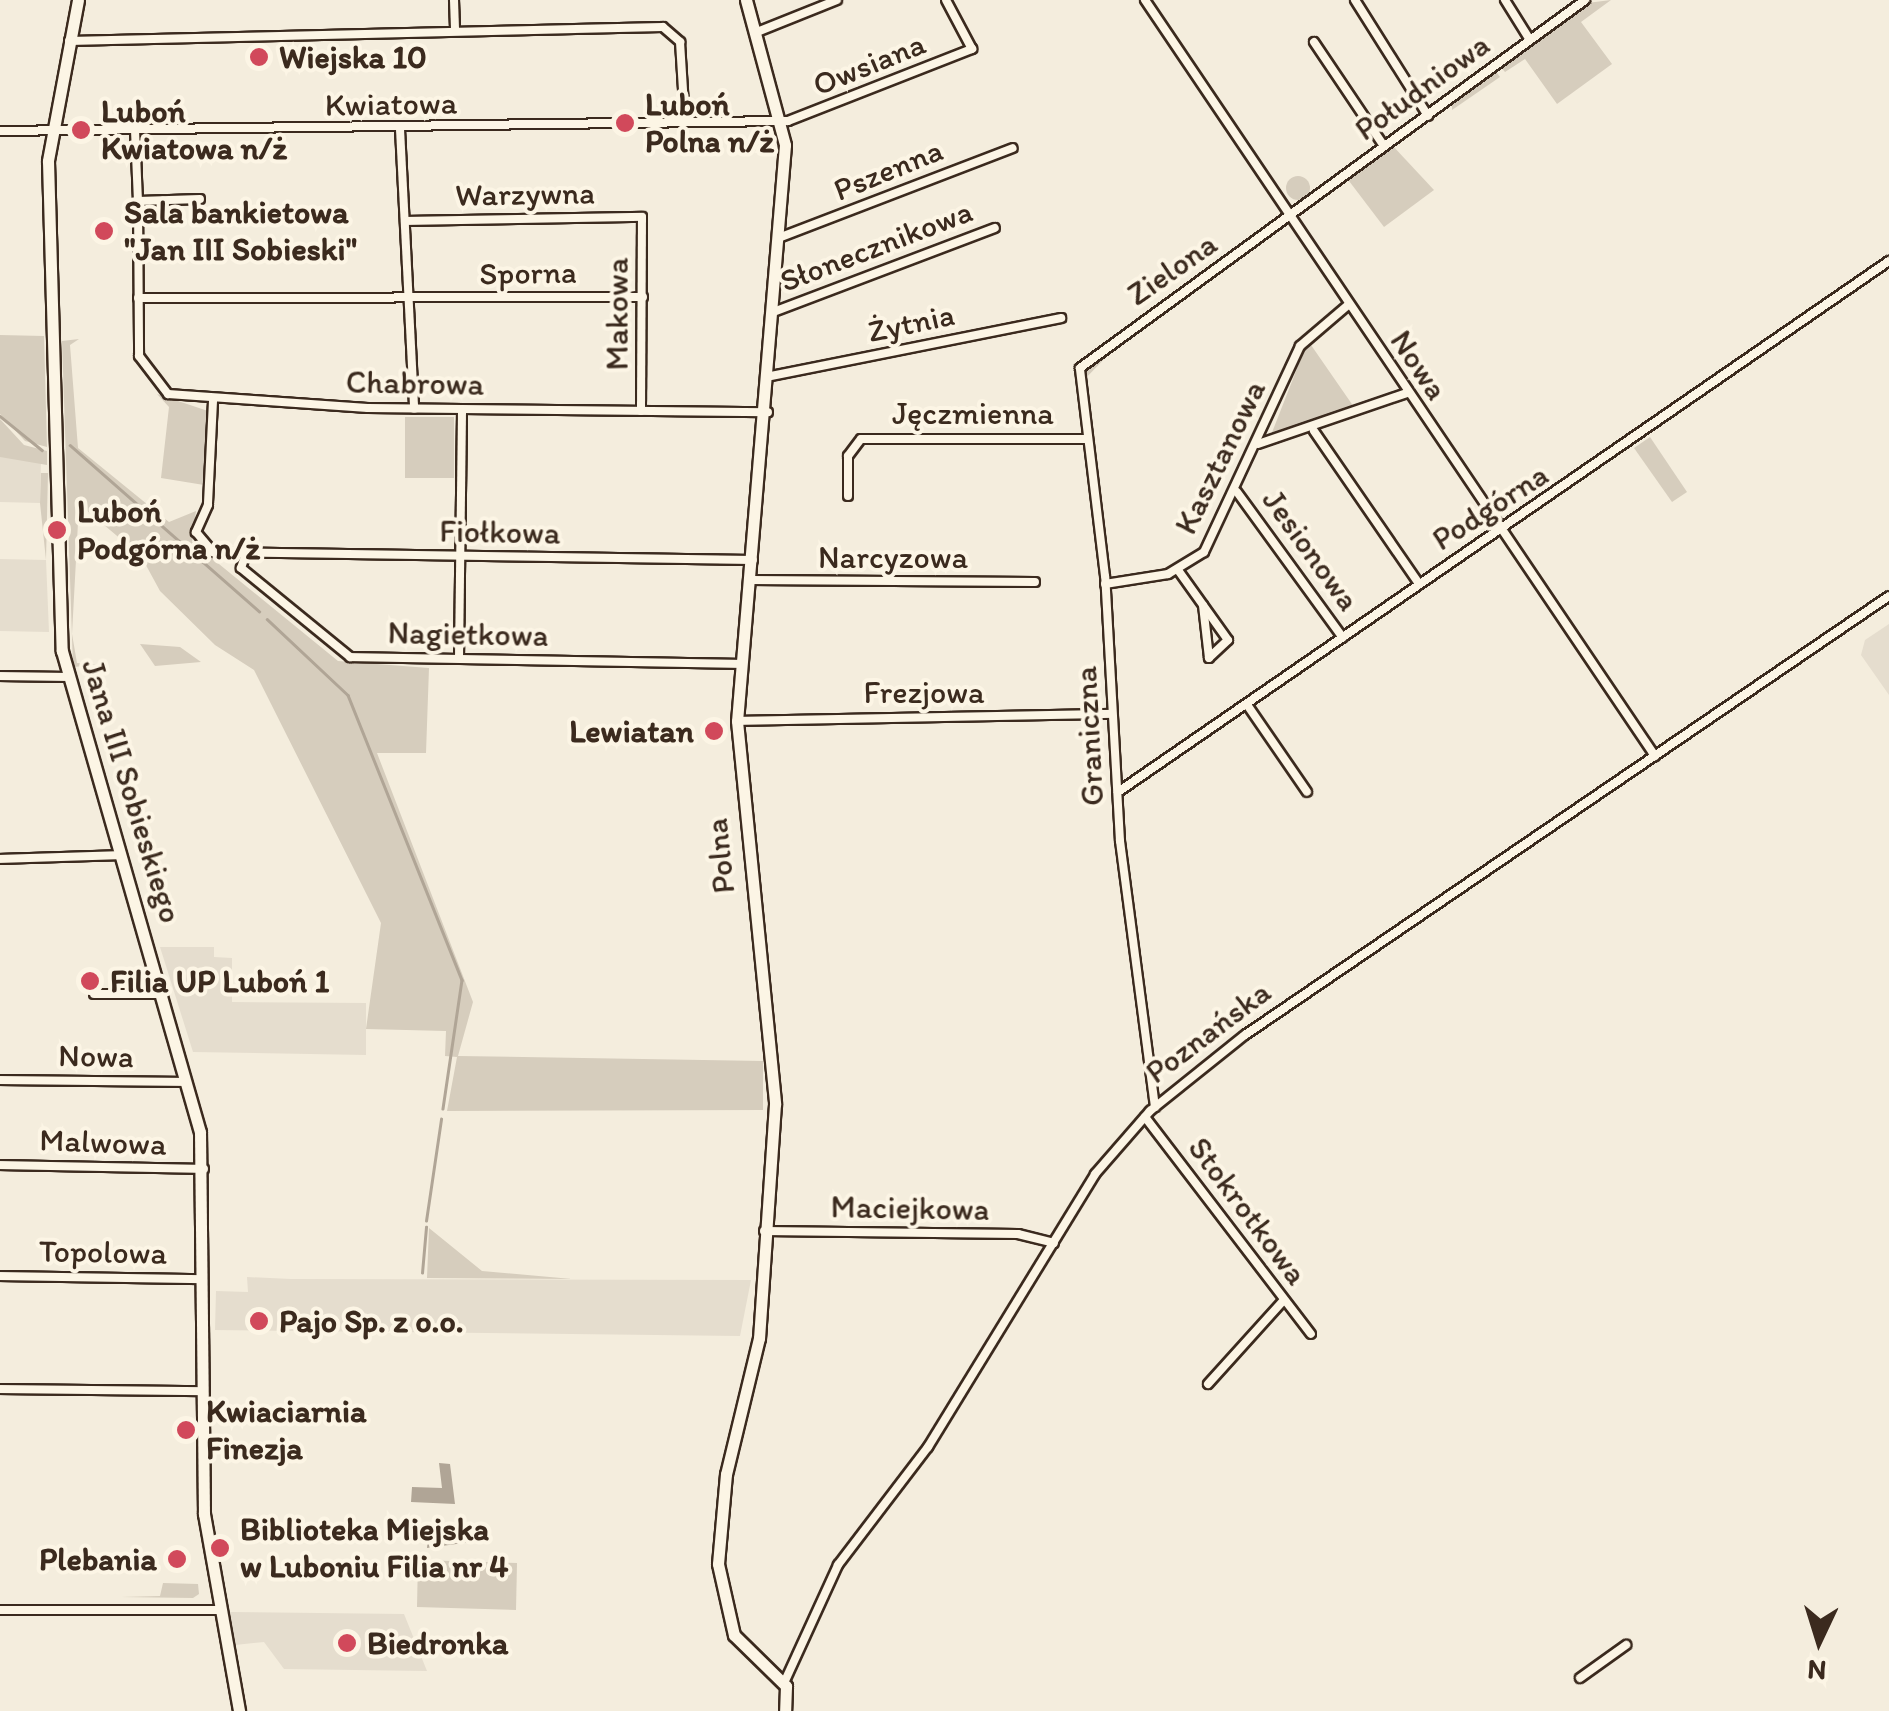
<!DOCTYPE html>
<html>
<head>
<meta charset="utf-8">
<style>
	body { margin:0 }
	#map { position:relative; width:1889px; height:1711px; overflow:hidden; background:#f4eddd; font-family:Itim,sans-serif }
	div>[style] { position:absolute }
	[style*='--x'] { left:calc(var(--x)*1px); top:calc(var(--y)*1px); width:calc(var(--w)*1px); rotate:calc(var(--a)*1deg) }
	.built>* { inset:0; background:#e5ddce }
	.green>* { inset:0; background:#d6cdbd }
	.round { border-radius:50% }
	.water>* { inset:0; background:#b0a596 }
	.stream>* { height:2.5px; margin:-1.25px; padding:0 1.25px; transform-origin:1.25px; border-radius:1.25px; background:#b0a596 }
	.roads { filter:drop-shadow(2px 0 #3b2a1e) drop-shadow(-2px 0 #3b2a1e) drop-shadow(0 2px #3b2a1e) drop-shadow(0 -2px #3b2a1e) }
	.street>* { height:8px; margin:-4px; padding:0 4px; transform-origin:4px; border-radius:4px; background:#fcf5e5 }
	.secondary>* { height:11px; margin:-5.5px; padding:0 5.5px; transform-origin:5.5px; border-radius:5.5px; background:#fcf5e5 }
	.dots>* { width:28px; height:28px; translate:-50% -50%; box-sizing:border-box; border:5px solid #fcf5e5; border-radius:50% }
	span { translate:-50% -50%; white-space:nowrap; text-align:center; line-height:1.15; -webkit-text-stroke:8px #fcf5e5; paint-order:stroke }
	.poi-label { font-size:32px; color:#3b2a1e; font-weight:700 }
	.left { translate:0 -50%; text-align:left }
	.right { translate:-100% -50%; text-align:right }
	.street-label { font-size:32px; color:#3b2a1e }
	.north { position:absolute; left:1769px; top:1591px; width:100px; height:100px; -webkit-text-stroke:8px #fcf5e5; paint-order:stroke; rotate:184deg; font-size:28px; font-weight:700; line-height:40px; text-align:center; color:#3b2a1e }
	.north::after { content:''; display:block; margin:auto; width:35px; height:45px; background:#3b2a1e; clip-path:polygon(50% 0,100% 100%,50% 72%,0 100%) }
</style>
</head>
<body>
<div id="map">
	<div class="built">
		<i style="clip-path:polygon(0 457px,41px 458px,40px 503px,0 502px)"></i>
		<i style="clip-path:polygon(0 559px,46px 560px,49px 632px,0 631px)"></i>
		<i style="clip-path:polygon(1889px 624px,1889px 695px,1861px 655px,1865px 640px)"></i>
		<i style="clip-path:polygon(160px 947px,214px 947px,214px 957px,232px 958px,232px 1002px,366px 1003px,366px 1055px,193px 1052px)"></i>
		<i style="clip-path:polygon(247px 1277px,291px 1279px,751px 1280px,740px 1336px,215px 1330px,216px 1291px,248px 1292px)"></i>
		<i style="clip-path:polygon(229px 1612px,404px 1614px,427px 1671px,284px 1669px,264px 1642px,235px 1645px)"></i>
	</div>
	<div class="green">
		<i style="clip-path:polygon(1611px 0,1581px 22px,1612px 64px,1557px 104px,1525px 59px,1505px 72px,1500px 66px,1587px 3px)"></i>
		<i style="clip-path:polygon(1495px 70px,1500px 77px,1452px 110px,1452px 101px)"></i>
		<i style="clip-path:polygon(1392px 145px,1434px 190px,1384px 227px,1346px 177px)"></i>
		<i class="round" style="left:1286px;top:176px;width:24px;height:24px"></i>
		<i style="clip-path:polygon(1273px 235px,1109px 354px,1083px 381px,1091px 362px)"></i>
		<i style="clip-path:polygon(1346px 315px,1311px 345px,1356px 410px,1271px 435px,1307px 343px)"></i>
		<i style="clip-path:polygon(0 335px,44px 336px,47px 447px,25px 441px,0 414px)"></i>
		<i style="clip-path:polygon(79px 339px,70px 345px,78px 448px,169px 522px,196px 511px,192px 542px,338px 661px,429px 668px,426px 753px,377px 753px,473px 1002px,458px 1056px,763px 1061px,763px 1110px,447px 1111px,457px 1057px,445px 1056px,446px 1031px,366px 1029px,381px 923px,254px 670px,215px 645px,160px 591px,141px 556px,79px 504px,72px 634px,77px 663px,98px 665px,73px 667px,62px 341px)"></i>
		<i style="clip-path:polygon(157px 394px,208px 411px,204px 485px,161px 478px,169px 407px)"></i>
		<i style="clip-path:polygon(405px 417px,454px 417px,454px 478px,405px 478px)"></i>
		<i style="clip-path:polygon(0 419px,24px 445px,47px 451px,47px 465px,0 457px)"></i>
		<i style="clip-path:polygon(1650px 437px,1687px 492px,1672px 502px,1634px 448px)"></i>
		<i style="clip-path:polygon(41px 473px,48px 473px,46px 560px,40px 503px)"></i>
		<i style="clip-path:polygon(140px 644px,180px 647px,201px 662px,155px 666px)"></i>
		<i style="clip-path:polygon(429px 1228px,482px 1271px,572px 1279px,427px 1278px)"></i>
		<i style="clip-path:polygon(418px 1560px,517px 1563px,516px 1610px,417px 1607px)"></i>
		<i style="clip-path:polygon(163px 1583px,198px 1584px,199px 1594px,193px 1598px,121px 1597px,160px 1596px)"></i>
	</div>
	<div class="water">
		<i style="clip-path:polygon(439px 1463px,450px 1464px,455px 1504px,411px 1502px,412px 1487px,442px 1488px)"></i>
		<i style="clip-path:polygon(429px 1529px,478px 1530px,478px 1541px,427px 1548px)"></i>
	</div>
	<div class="stream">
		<i style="--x:0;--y:416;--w:54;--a:39"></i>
		<i style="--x:70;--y:445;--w:252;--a:41.3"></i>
		<i style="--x:267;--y:619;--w:111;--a:43.2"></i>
		<i style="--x:348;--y:695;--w:307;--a:68.2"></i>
		<i style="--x:462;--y:980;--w:130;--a:98.4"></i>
		<i style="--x:426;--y:1221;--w:103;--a:-81.6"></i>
		<i style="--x:422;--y:1273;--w:46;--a:-85"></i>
	</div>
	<div class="roads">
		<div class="street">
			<i style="--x:454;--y:0;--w:31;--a:88"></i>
			<i style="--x:1145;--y:0;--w:912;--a:56"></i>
			<i style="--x:1355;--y:0;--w:137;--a:57.8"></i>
			<i style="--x:1505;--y:0;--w:47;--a:58"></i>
			<i style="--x:757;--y:32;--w:86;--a:-21.8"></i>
			<i style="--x:69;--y:41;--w:594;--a:-1.35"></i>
			<i style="--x:663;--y:27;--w:23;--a:41"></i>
			<i style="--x:680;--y:42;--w:80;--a:86.4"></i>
			<i style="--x:1314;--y:42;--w:125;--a:56.1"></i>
			<i style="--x:400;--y:129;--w:280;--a:87.1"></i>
			<i style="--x:135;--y:130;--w:71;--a:87.6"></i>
			<i style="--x:138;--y:201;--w:62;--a:-1.8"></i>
			<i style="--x:0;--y:131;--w:788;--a:-0.73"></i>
			<i style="--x:788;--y:121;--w:198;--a:-21.4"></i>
			<i style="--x:972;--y:49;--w:55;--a:-118"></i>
			<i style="--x:138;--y:201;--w:155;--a:89.6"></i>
			<i style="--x:139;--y:356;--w:48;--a:52.7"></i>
			<i style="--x:168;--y:394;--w:200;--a:4"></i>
			<i style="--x:368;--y:408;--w:400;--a:0.6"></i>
			<i style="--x:408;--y:221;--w:234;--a:-1"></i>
			<i style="--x:642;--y:217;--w:194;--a:90.3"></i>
			<i style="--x:781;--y:237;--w:248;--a:-21"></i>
			<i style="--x:138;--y:298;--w:505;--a:-0.11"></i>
			<i style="--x:776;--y:311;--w:234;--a:-20.8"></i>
			<i style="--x:771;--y:376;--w:296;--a:-11.3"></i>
			<i style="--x:213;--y:401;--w:104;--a:92.8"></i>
			<i style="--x:208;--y:505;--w:30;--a:114"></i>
			<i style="--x:196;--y:532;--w:26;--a:50"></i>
			<i style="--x:213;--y:552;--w:540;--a:0.85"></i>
			<i style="--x:1314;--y:431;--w:186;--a:55.5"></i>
			<i style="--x:1258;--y:444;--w:157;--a:-18.9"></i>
			<i style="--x:1237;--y:492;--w:180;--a:54"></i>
			<i style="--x:848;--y:496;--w:40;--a:-90"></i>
			<i style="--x:848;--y:456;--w:21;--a:-53"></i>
			<i style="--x:861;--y:439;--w:226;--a:0"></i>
			<i style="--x:246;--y:554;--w:15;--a:110"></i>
			<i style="--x:241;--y:568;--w:141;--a:39.2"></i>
			<i style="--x:350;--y:657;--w:391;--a:1"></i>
			<i style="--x:1178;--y:570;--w:86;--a:54.5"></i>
			<i style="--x:1228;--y:640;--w:26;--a:137"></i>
			<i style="--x:1209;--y:658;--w:53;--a:-96.5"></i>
			<i style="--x:751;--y:580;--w:284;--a:0.4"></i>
			<i style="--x:1105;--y:584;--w:64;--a:-9"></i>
			<i style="--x:1168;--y:574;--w:42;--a:-31.4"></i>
			<i style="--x:1204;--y:552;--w:227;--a:-65"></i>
			<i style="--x:1300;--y:346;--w:63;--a:-40.5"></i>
			<i style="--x:459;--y:658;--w:248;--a:-89.3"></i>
			<i style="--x:0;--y:676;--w:65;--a:0.9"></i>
			<i style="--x:1248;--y:706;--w:104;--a:55.5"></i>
			<i style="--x:737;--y:721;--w:375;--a:-1.1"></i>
			<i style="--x:1118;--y:792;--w:936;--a:-34.56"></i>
			<i style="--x:0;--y:859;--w:120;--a:-1.9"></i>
			<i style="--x:94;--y:994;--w:67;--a:0"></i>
			<i style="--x:0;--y:1080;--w:186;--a:0.6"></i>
			<i style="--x:1155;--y:1107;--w:268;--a:-97.5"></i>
			<i style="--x:1120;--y:841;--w:265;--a:-93.2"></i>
			<i style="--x:1105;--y:576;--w:209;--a:-96.9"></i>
			<i style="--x:1080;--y:368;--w:625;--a:-36.08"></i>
			<i style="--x:1145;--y:1117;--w:273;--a:52.6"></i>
			<i style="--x:0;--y:1165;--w:204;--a:1.1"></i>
			<i style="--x:764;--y:1231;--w:254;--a:0.7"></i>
			<i style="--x:1018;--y:1234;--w:37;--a:14"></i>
			<i style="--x:0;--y:1276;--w:202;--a:0.9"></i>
			<i style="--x:1208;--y:1384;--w:113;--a:-47.9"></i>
			<i style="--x:0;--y:1389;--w:204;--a:0.6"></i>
			<i style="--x:0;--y:1610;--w:220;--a:0"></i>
			<i style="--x:1580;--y:1678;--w:57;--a:-35.7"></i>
			<i style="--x:784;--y:1683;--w:130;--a:-65.4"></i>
			<i style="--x:838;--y:1565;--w:148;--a:-52.7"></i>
			<i style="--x:928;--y:1447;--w:320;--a:-58.5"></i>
			<i style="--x:1095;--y:1174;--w:84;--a:-48.9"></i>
			<i style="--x:1150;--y:1111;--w:122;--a:-38.7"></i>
			<i style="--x:1245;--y:1035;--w:779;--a:-34.28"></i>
		</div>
		<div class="secondary">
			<i style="--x:78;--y:0;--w:164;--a:100.6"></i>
			<i style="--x:48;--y:161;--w:490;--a:88.4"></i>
			<i style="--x:62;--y:651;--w:500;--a:73.99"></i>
			<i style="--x:200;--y:1132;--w:382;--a:89.4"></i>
			<i style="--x:204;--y:1514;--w:200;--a:79.9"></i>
			<i style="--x:746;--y:0;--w:150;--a:74.9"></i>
			<i style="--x:785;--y:145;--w:578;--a:94.76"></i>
			<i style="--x:737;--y:721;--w:385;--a:84.3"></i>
			<i style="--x:775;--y:1104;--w:235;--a:93.9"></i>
			<i style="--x:759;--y:1338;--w:140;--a:103.6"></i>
			<i style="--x:726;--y:1474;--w:90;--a:95.1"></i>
			<i style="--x:718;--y:1564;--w:73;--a:77.3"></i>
			<i style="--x:734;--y:1635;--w:73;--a:44.4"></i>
			<i style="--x:786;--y:1686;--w:25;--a:92"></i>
		</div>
	</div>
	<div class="dots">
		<i style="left:259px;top:57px;background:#d1495b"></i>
		<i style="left:625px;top:123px;background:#d1495b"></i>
		<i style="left:81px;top:130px;background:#d1495b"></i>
		<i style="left:104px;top:231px;background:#d1495b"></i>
		<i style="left:57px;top:530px;background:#d1495b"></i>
		<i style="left:714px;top:731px;background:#d1495b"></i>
		<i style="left:90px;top:981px;background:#d1495b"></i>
		<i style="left:259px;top:1321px;background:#d1495b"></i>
		<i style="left:186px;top:1430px;background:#d1495b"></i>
		<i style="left:220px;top:1548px;background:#d1495b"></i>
		<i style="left:177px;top:1559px;background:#d1495b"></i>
		<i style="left:347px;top:1643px;background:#d1495b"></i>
	</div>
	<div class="poi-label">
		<span class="left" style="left:279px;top:57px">Wiejska 10</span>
		<span class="left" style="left:645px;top:123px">Luboń<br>Polna n/ż</span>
		<span class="left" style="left:101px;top:130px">Luboń<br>Kwiatowa n/ż</span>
		<span class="left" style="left:124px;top:231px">Sala bankietowa<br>"Jan III Sobieski"</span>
		<span class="left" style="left:77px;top:530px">Luboń<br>Podgórna n/ż</span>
		<span class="right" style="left:694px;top:731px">Lewiatan</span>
		<span class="left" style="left:110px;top:981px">Filia UP Luboń 1</span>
		<span class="left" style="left:279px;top:1321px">Pajo Sp. z o.o.</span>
		<span class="left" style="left:206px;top:1430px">Kwiaciarnia<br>Finezja</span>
		<span class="left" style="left:240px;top:1548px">Biblioteka Miejska<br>w Luboniu Filia nr 4</span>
		<span class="right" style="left:157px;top:1559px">Plebania</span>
		<span class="left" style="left:367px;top:1643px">Biedronka</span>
	</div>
	<div class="street-label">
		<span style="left:869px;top:64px;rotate:-22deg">Owsiana</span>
		<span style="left:1422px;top:87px;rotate:-36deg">Południowa</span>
		<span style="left:391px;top:104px;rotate:-1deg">Kwiatowa</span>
		<span style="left:888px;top:170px;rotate:-22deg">Pszenna</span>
		<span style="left:525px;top:194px;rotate:-1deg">Warzywna</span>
		<span style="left:876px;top:246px;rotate:-21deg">Słonecznikowa</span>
		<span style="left:1172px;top:269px;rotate:-35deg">Zielona</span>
		<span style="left:528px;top:273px;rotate:-1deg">Sporna</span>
		<span style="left:617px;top:314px;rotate:-90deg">Makowa</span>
		<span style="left:911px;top:323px;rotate:-12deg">Żytnia</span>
		<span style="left:1419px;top:365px;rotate:56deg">Nowa</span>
		<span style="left:415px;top:383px;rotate:1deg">Chabrowa</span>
		<span style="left:973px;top:413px">Jęczmienna</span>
		<span style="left:1220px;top:457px;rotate:-64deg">Kasztanowa</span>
		<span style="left:1490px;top:507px;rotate:-33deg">Podgórna</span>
		<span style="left:500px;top:532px;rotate:1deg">Fiołkowa</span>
		<span style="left:1311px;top:550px;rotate:54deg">Jesionowa</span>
		<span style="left:893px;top:557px">Narcyzowa</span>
		<span style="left:468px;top:634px;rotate:1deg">Nagietkowa</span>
		<span style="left:924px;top:692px">Frezjowa</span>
		<span style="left:1089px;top:736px;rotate:-93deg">Graniczna</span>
		<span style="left:132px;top:791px;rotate:73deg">Jana III Sobieskiego</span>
		<span style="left:720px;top:856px;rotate:-96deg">Polna</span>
		<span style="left:1208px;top:1032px;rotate:-37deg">Poznańska</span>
		<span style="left:96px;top:1056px;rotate:1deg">Nowa</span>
		<span style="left:103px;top:1142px;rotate:2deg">Malwowa</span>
		<span style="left:910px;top:1208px;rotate:1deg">Maciejkowa</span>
		<span style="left:1248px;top:1211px;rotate:53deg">Stokrotkowa</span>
		<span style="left:103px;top:1252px;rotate:1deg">Topolowa</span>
	</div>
	<div class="north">N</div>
</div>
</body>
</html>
